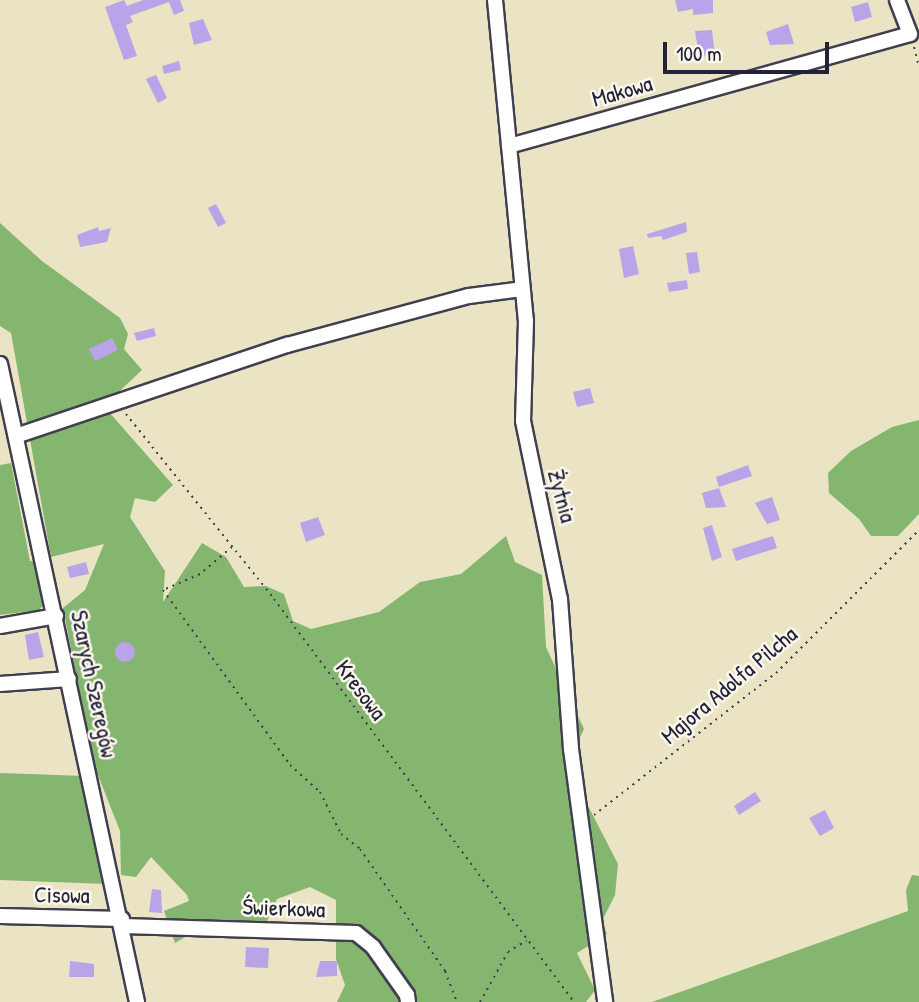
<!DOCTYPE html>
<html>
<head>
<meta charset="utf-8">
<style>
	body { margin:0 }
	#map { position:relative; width:919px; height:1002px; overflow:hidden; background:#ebe4c4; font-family:"Patrick Hand",sans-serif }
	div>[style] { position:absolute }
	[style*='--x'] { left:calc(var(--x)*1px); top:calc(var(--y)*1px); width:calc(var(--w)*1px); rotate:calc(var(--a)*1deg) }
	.forest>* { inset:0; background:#85b670 }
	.building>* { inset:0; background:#b9a3e9 }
	.round { border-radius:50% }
	.path>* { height:2px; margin-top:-1px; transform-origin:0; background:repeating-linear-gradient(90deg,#403f50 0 2px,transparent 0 7px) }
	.roads { filter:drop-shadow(2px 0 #403f50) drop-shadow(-2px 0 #403f50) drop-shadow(0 2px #403f50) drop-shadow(0 -2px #403f50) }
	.minor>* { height:14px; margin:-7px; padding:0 7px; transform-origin:7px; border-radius:7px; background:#fff }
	span { translate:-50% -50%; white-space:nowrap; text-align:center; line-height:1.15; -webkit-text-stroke:5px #fbf7ec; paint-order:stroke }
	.street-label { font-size:23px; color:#22223b }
	.scale { position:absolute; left:663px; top:42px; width:166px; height:32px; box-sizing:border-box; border:4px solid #22223b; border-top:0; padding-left:9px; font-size:21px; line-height:24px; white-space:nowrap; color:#22223b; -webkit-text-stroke:5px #fbf7ec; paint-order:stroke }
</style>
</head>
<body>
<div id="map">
	<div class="forest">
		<i style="clip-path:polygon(0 223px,42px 261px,120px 318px,128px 334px,124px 349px,142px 370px,110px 400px,109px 412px,173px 485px,155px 502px,135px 498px,130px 517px,165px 571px,163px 602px,202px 543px,226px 557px,244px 587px,266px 586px,284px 594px,293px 621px,311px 629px,379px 612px,420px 582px,461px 574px,506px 536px,515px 562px,542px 575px,546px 647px,584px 729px,567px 765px,618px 864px,615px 895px,602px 921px,607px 934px,577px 953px,595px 990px,586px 1002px,337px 1002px,345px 985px,336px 959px,336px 900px,310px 887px,277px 899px,265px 926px,206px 925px,175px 943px,164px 911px,189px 901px,187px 895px,151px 857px,136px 877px,121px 875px,120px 831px,94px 765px,63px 608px,85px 590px,104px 544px,51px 557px,11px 333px,0 326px)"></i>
		<i style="clip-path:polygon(919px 420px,919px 514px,898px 536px,871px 536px,859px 519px,829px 493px,828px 473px,851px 451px,892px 427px)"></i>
		<i style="clip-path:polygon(11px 463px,30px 561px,37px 561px,46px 602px,39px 610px,0 615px,0 465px)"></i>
		<i style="clip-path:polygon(0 773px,85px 776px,107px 884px,0 880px)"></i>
		<i style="clip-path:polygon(912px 875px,919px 876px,919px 1002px,652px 1002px,908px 911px,906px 890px)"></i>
	</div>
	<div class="building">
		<i style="clip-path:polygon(124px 0,127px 6px,143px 0,180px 0,184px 11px,174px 15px,169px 2px,130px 16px,133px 22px,126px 25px,137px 56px,124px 60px,105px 7px)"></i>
		<i style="clip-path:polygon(675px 0,713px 0,713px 13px,693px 15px,693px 9px,678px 12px)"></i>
		<i style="clip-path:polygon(868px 2px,872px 17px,855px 22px,851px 7px)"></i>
		<i style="clip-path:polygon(203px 19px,212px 40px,194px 45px,189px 23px)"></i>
		<i style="clip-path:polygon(788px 24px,794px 44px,770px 45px,766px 32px)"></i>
		<i style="clip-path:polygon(712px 30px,715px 55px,699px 56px,695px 31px)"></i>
		<i style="clip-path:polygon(179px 61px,181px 70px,164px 74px,162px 66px)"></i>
		<i style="clip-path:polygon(156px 75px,167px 98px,158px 103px,146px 79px)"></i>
		<i style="clip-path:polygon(216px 204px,226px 223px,218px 227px,208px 208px)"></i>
		<i style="clip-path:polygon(686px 222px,687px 232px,663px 240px,661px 236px,648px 238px,647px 234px)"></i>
		<i style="clip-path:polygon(98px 227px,99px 231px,111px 228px,107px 242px,80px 247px,77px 235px)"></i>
		<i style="clip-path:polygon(633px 246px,639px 274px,624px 278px,619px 249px)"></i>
		<i style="clip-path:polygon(697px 252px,700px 272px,689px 274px,686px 253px)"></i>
		<i style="clip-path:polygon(687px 280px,688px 289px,669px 292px,667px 283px)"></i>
		<i style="clip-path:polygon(154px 328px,156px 336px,137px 341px,134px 333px)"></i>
		<i style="clip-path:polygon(112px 338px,118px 350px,95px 361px,89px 349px)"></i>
		<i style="clip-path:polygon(590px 388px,594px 403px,577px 407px,573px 392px)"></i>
		<i style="clip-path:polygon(748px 465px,752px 476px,719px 487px,716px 477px)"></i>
		<i style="clip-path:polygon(719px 488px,726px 507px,706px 508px,702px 493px)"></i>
		<i style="clip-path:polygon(772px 497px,780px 520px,767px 524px,755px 503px)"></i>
		<i style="clip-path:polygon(318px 517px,325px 535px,306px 542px,300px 523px)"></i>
		<i style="clip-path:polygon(712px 525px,722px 557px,712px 561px,703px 528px)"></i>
		<i style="clip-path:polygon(773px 536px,777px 548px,736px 561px,732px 549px)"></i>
		<i style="clip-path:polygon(86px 562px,89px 574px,70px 578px,67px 567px)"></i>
		<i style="clip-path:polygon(38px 632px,44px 657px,29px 660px,25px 635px)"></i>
		<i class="round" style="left:115px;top:642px;width:20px;height:20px"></i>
		<i style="clip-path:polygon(755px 792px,761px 801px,739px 815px,734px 806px)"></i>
		<i style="clip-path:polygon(825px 810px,834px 828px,820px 836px,809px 818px)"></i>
		<i style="clip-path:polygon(152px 889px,161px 890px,162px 913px,149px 912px)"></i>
		<i style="clip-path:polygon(246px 947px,269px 948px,268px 968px,245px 967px)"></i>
		<i style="clip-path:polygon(70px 961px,94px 964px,94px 977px,69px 977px)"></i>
		<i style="clip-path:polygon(320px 961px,337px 961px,337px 976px,316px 977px)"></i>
	</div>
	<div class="path">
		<i style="--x:914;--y:47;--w:21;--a:76"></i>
		<i style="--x:126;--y:414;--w:237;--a:51.3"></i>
		<i style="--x:274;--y:599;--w:502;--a:53.34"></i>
		<i style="--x:232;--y:547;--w:42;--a:139.8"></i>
		<i style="--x:200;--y:574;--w:40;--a:156.6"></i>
		<i style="--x:163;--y:590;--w:216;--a:54"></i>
		<i style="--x:290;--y:765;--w:40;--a:42"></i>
		<i style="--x:320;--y:792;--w:47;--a:63.4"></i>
		<i style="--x:341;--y:834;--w:24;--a:38"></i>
		<i style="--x:360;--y:849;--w:149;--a:55.1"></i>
		<i style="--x:445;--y:971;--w:33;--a:69"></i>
		<i style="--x:594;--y:815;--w:231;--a:-38"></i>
		<i style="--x:776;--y:673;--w:202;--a:-45"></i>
		<i style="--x:480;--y:1002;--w:57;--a:-60.8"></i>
		<i style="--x:508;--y:952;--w:22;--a:-32"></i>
	</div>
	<div class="roads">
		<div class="minor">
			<i style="--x:495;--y:0;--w:322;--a:84.5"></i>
			<i style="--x:526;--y:321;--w:100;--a:91.7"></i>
			<i style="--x:523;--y:421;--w:182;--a:78.3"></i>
			<i style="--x:560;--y:599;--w:150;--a:85.8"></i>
			<i style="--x:571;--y:749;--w:255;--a:82.3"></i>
			<i style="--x:509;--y:146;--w:416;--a:-15.6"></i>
			<i style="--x:910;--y:34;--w:36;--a:-111"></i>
			<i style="--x:0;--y:364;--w:653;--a:77.88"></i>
			<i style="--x:19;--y:435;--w:283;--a:-18.6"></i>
			<i style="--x:287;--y:345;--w:188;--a:-15.1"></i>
			<i style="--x:469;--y:296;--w:53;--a:-7.5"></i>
			<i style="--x:0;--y:626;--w:57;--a:-10.1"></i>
			<i style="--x:0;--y:684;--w:69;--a:-4.1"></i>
			<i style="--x:0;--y:916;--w:122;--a:1.4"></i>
			<i style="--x:123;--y:926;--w:233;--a:1.7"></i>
			<i style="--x:356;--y:933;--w:22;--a:39"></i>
			<i style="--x:373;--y:947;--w:59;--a:54.7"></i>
			<i style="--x:407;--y:995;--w:7;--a:82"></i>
		</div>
	</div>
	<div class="street-label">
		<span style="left:622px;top:91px;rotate:-16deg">Makowa</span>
		<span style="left:562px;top:496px;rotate:75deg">Żytnia</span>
		<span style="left:94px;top:684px;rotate:78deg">Szarych Szeregów</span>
		<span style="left:729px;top:685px;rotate:-40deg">Majora Adolfa Pilcha</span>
		<span style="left:361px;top:690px;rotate:53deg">Kresowa</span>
		<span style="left:62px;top:895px;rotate:1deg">Cisowa</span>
		<span style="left:284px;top:908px;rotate:2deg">Świerkowa</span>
	</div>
	<div class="scale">100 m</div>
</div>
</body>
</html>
